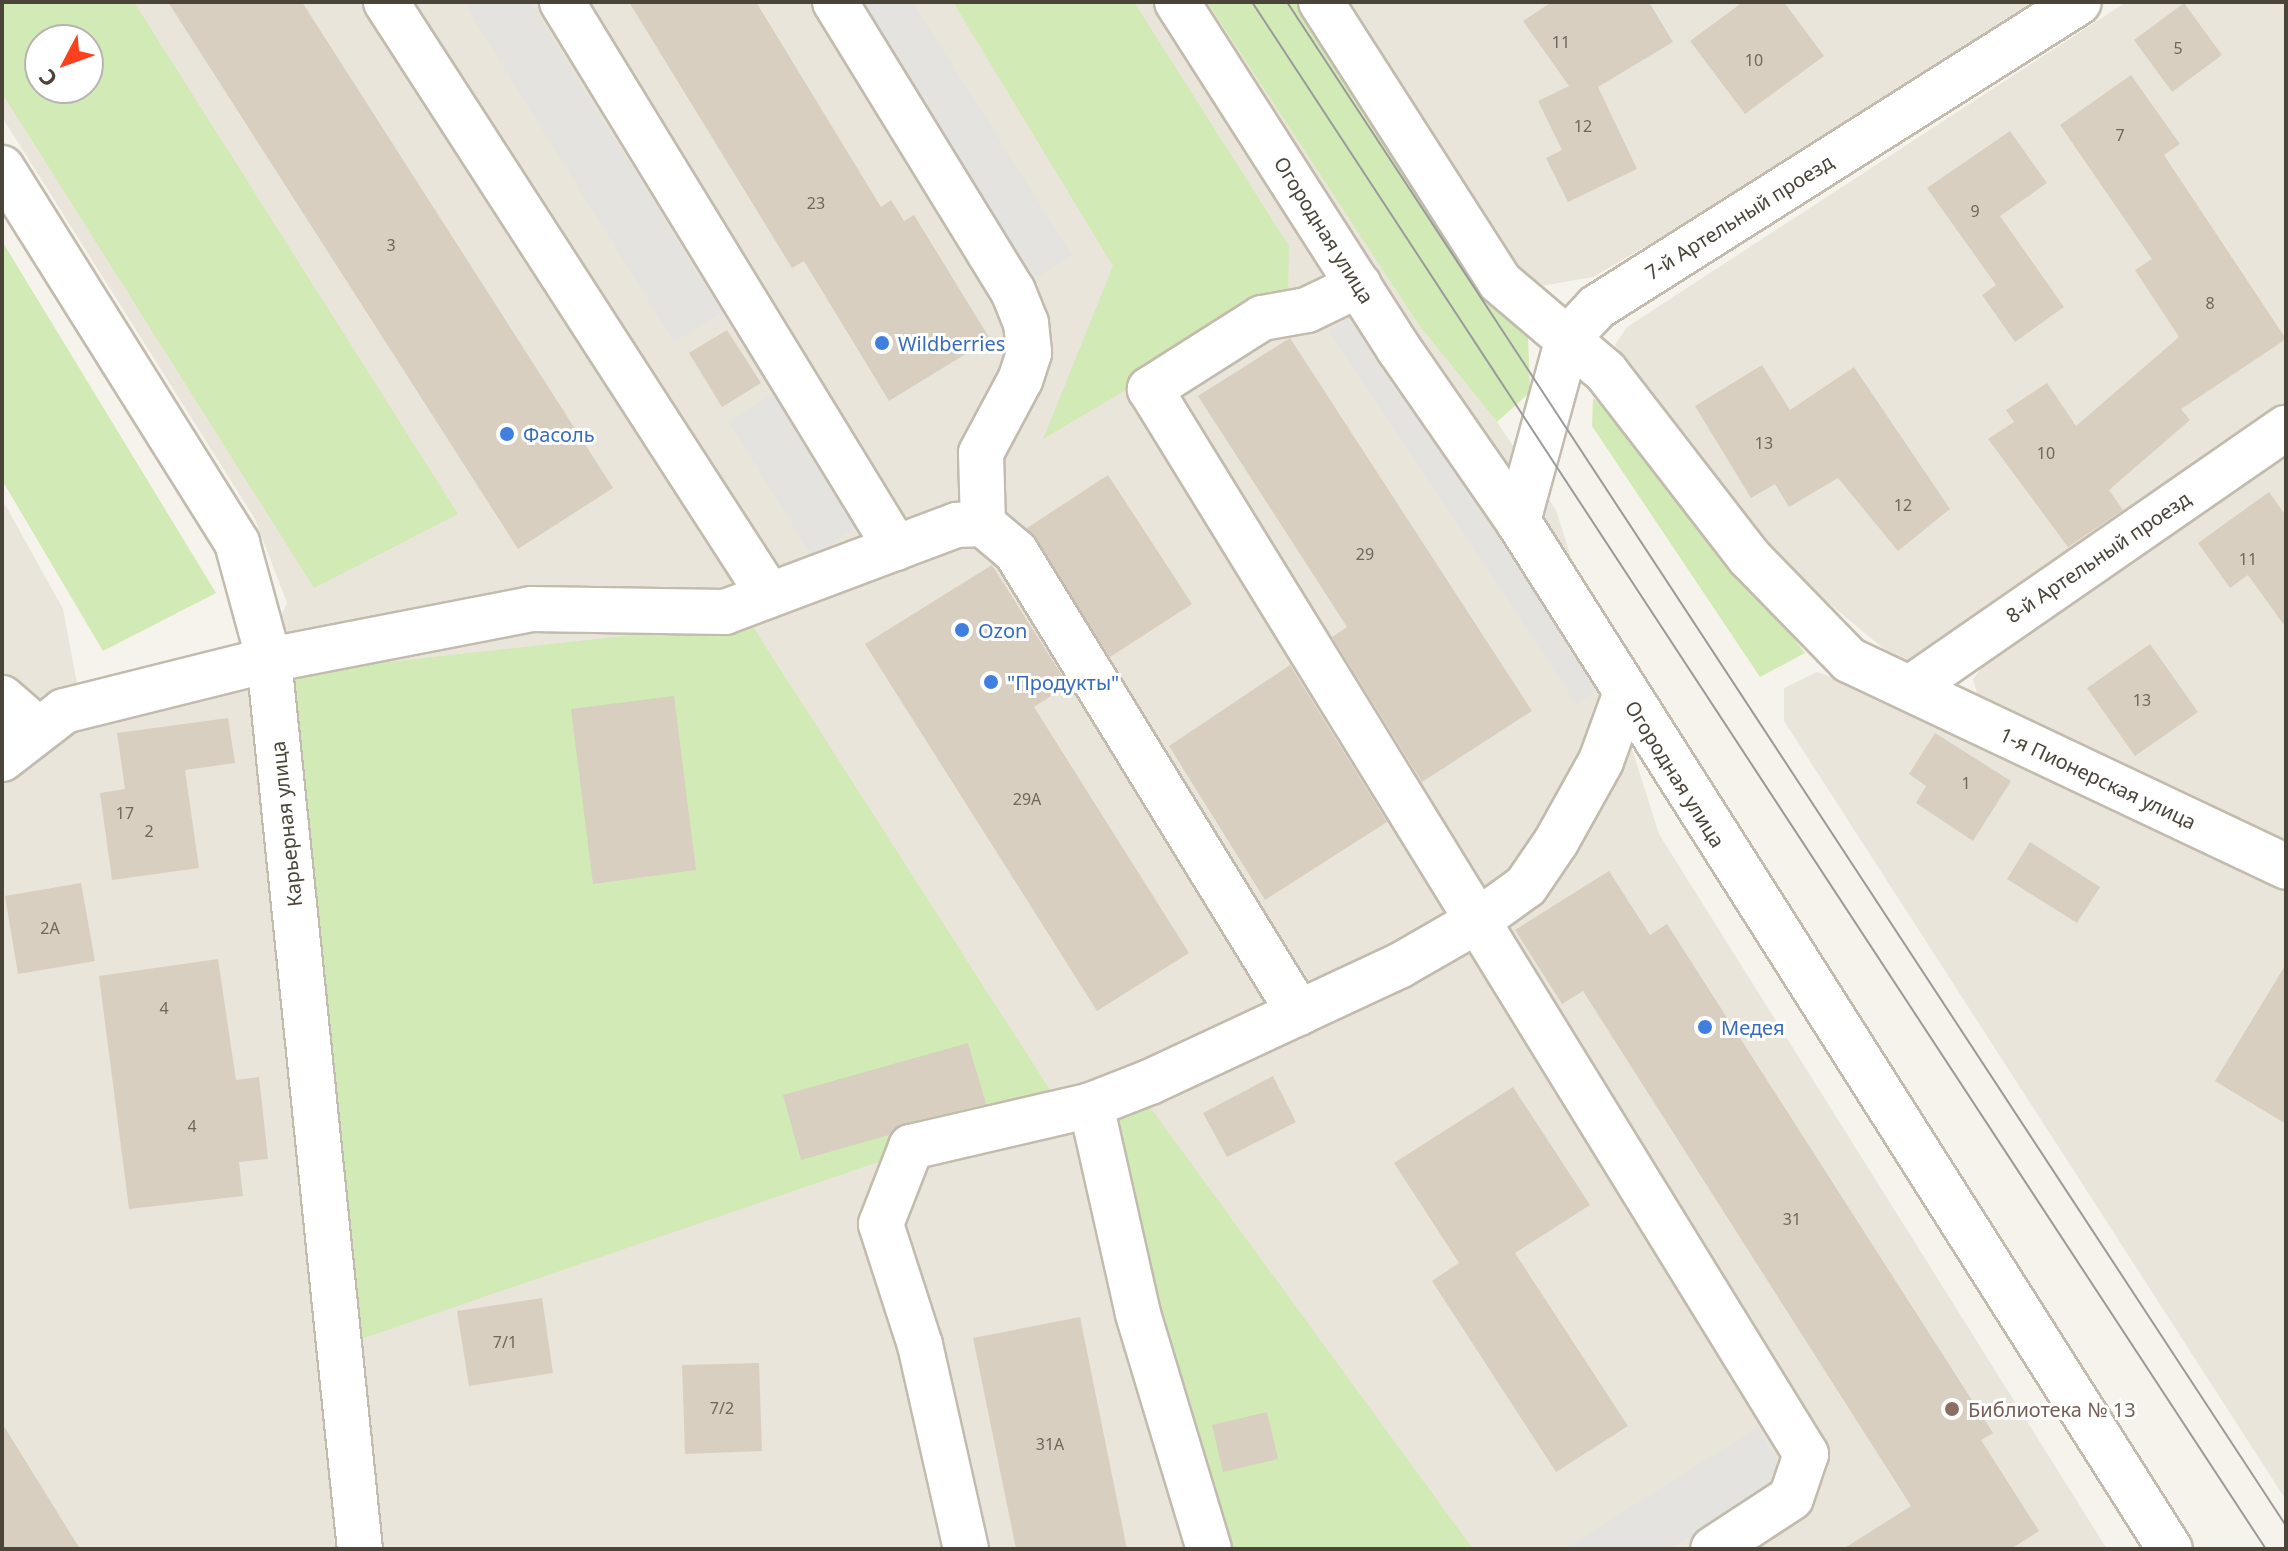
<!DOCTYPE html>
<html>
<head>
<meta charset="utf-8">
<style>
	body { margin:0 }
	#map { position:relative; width:2288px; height:1551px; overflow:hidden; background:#f6f3ec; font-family:"Noto Sans",sans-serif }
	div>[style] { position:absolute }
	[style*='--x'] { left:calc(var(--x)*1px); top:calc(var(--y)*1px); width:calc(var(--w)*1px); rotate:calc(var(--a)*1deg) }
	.residential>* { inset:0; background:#eae5da }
	.green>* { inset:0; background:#d2eab5 }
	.parking>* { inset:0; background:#e5e3e0 }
	.building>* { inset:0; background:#d8cfc1 }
	.roads { filter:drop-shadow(2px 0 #c2bbae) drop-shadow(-2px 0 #c2bbae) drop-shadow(0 2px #c2bbae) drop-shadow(0 -2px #c2bbae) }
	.minor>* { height:44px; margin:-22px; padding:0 22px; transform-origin:22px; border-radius:22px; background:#fff }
	.tram>* { height:2px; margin:-1px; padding:0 1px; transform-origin:1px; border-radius:1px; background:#9a9a9a }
	.dots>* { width:22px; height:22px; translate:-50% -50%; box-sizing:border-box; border:4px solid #fff; border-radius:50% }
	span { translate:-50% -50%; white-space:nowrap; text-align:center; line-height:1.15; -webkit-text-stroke:6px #fff; paint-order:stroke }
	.number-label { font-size:16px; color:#6e675b }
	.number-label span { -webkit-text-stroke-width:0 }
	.street-label { font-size:20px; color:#4b4439 }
	.shop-label { font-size:20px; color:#366cbe }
	.left { translate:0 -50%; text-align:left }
	.education-label { font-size:20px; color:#785e54 }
	.frame { position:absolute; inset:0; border:4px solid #4b4439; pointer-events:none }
	.north { position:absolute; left:24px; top:24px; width:80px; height:80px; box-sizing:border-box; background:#fff; border:2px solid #b7b4b0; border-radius:50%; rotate:229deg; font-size:22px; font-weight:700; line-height:32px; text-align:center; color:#4b4439 }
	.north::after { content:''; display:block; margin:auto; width:28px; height:36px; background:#fc3f1d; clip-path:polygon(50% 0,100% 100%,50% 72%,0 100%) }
</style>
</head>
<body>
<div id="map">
	<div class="residential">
		<i style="clip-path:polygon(evenodd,2px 2px,1207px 2px,1418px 324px,1497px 422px,1556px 510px,1659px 834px,2107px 1549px,2px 1549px,2px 499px,63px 609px,84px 720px,247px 687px,287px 603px,255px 519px,2px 117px,2px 2px,40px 40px,88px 40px,88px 88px,40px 88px,40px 40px)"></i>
		<i style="clip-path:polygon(1340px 2px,2049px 2px,1941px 74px,1593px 277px,1541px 286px,1511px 270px)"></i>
		<i style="clip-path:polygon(2126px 2px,2286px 2px,2286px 409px,1919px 660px,1901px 663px,1755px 542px,1615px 345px,1627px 327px)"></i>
		<i style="clip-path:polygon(2286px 444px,2286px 847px,1982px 711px,1973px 679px,2013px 630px)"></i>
		<i style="clip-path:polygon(1817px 672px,1911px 706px,2286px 886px,2286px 1500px,1784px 721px,1784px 688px)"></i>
	</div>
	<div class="green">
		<i style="clip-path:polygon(evenodd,2px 2px,134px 2px,458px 514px,314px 588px,2px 93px,2px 2px,88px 40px,88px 88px,40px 88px,40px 40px,88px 40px)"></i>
		<i style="clip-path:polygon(953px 2px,1134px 2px,1289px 246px,1288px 294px,1043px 439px,1113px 266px)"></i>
		<i style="clip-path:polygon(1207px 2px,1300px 2px,1528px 336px,1530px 392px,1497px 422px,1418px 324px)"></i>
		<i style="clip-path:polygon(2px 241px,216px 593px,103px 651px,2px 480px)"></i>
		<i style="clip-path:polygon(1593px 398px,1627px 424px,1805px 653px,1760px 677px,1592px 426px)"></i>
		<i style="clip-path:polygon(750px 622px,1057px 1101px,358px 1340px,288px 673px)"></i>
		<i style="clip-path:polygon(1144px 1099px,1473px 1549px,1220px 1549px,1104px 1115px)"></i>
	</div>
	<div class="parking">
		<i style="clip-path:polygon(463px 2px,530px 2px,722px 313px,674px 342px)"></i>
		<i style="clip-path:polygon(853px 2px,913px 2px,1072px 255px,1028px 283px)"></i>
		<i style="clip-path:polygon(1357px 312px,1605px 685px,1576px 704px,1329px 331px)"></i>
		<i style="clip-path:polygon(774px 393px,857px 527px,811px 555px,728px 421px)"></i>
		<i style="clip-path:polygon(1758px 1427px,1786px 1477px,1670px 1549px,1564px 1549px)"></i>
	</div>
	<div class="building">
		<i style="clip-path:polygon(168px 2px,302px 2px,613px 488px,518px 549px)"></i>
		<i style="clip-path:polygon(629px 2px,756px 2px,881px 207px,891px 200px,904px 221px,914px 215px,990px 339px,889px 401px,804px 261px,792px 268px)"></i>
		<i style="clip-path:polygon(1552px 2px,1649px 2px,1673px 42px,1598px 87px,1637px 169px,1568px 202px,1546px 158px,1562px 150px,1538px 101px,1569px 86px,1523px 21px)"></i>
		<i style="clip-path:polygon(1743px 2px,1784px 2px,1824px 56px,1745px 114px,1690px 41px)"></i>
		<i style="clip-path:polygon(2184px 3px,2222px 55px,2172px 92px,2134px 40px)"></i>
		<i style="clip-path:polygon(2131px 75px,2180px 144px,2164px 155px,2286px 339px,2181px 409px,2190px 420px,2109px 490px,2123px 510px,2068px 547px,1988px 439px,2014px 422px,2006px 410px,2047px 383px,2076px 426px,2179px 337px,2135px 270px,2152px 259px,2060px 125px)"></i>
		<i style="clip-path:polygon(2010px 131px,2047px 183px,2000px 216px,2064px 307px,2015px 342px,1982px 295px,1996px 285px,1927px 188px)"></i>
		<i style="clip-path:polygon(727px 330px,761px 383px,722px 407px,689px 353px)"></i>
		<i style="clip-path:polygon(1290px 338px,1532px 711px,1422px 782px,1332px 637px,1347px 627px,1198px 396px)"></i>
		<i style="clip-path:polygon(1762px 365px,1790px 410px,1854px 367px,1950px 509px,1898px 551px,1838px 478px,1789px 507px,1775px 484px,1751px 498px,1695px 406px)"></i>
		<i style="clip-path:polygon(1108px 475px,1192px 604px,1110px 657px,1027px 528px)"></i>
		<i style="clip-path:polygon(2269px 492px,2286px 516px,2286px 628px,2248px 575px,2230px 588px,2198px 543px)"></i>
		<i style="clip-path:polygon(992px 565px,1068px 685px,1034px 707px,1189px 953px,1097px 1011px,865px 644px)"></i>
		<i style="clip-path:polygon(2150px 644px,2198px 712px,2135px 756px,2087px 688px)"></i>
		<i style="clip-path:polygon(1290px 665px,1387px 822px,1265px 900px,1169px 746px)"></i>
		<i style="clip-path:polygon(674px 696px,696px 870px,593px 884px,571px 709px)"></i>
		<i style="clip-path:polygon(228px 718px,235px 763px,185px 770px,199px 868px,112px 880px,100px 793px,125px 789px,117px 733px)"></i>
		<i style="clip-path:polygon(1935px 733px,2011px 781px,1973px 841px,1916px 803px,1926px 786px,1909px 774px)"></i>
		<i style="clip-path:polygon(2030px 842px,2100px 887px,2077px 923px,2007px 879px)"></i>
		<i style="clip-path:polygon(1609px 871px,1650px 935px,1667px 924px,1993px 1433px,1981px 1440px,2039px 1531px,2011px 1549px,1843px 1549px,1911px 1506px,1583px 991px,1562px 1004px,1515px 930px)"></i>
		<i style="clip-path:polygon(81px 883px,95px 961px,18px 974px,5px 896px)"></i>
		<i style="clip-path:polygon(218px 959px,236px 1080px,259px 1077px,268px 1159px,239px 1162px,243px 1196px,129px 1209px,99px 976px)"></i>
		<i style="clip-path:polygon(2286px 964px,2286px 1124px,2215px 1081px)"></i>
		<i style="clip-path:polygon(968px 1043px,986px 1104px,905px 1123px,889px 1135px,801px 1160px,783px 1095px)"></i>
		<i style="clip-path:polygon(1273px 1076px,1296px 1122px,1227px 1157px,1203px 1113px)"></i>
		<i style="clip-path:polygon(1513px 1087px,1590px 1205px,1515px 1253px,1628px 1426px,1556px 1472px,1432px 1281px,1459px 1263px,1394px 1163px)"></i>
		<i style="clip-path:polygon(542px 1298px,553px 1373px,469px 1386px,457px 1311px)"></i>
		<i style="clip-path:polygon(1080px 1317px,1127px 1549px,1016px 1549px,973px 1338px)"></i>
		<i style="clip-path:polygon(759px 1363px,762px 1451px,685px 1454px,682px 1365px)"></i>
		<i style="clip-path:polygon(1267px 1412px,1278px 1459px,1223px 1472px,1212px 1425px)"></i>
		<i style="clip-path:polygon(2px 1423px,80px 1549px,2px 1549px)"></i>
	</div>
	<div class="roads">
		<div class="minor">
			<i style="--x:386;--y:2;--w:706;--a:57.14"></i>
			<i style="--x:562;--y:2;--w:640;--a:58.54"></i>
			<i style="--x:835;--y:2;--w:339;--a:58.4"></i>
			<i style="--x:1013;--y:291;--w:35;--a:68"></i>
			<i style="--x:1026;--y:323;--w:30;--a:84"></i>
			<i style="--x:1029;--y:353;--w:28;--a:108"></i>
			<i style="--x:1020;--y:380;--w:83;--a:118.1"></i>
			<i style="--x:981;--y:453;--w:71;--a:88.4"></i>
			<i style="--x:1177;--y:2;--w:412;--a:57.4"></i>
			<i style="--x:1399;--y:349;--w:209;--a:55.3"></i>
			<i style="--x:1518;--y:521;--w:1217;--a:57.62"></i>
			<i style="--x:1321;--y:2;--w:332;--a:57.4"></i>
			<i style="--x:1500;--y:282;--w:139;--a:40.3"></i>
			<i style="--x:1606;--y:372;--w:234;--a:52.3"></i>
			<i style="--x:1749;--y:557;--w:144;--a:45.8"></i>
			<i style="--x:1849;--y:660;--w:484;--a:25.3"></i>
			<i style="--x:2;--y:168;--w:443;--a:57.9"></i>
			<i style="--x:237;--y:543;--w:121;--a:74.7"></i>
			<i style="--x:269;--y:660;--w:894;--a:84.16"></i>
			<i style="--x:1359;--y:285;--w:58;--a:154.3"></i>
			<i style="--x:1307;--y:310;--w:46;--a:169.9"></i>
			<i style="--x:1262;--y:318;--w:133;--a:147.6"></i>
			<i style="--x:1150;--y:389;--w:1251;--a:58.37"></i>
			<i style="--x:1806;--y:1454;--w:46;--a:108.8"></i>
			<i style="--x:1791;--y:1498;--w:93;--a:146.8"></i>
			<i style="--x:1518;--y:521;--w:190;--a:-74.7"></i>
			<i style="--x:1568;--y:338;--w:42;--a:-46.9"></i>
			<i style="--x:1597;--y:307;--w:570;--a:-32.32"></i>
			<i style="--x:1910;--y:688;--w:457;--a:-34.7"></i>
			<i style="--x:2;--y:698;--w:49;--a:40.9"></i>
			<i style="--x:2;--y:759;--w:78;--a:-37.7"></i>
			<i style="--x:64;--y:711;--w:211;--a:-14"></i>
			<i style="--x:269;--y:660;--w:267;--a:-11"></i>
			<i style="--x:531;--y:609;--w:194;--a:0.9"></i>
			<i style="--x:725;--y:612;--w:248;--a:-20.6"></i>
			<i style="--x:957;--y:525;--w:26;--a:-2"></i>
			<i style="--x:983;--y:524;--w:43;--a:40.3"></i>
			<i style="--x:1016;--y:552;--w:541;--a:58.45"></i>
			<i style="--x:1091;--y:1105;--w:214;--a:77.3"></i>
			<i style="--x:1138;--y:1314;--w:245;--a:73.2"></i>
			<i style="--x:966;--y:1549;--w:209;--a:-102.7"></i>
			<i style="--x:920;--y:1345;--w:127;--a:-107.9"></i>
			<i style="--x:881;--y:1224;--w:83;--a:-68.7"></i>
			<i style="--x:911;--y:1147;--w:185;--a:-13.1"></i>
			<i style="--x:1091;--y:1105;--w:63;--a:-21.3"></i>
			<i style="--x:1150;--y:1082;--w:275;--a:-25"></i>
			<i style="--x:1399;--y:966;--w:92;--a:-29.9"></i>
			<i style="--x:1479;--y:920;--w:58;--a:-35.9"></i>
			<i style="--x:1526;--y:886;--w:53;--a:-55.7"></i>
			<i style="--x:1556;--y:842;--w:93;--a:-60.9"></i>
			<i style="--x:1601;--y:761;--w:70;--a:-70"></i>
		</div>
	</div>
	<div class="tram">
		<i style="--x:1252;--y:2;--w:1850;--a:56.76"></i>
		<i style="--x:1287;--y:2;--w:1822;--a:56.75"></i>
	</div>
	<div class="dots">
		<i style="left:882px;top:343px;background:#3f7fe0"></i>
		<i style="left:507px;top:434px;background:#3f7fe0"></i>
		<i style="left:962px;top:630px;background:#3f7fe0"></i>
		<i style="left:991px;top:682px;background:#3f7fe0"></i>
		<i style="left:1705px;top:1027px;background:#3f7fe0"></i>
		<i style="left:1952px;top:1409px;background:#8d6e63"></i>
	</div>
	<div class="number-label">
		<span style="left:1561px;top:42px">11</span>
		<span style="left:2178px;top:48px">5</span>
		<span style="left:1754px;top:60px">10</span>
		<span style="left:1583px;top:126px">12</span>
		<span style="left:2120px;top:135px">7</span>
		<span style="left:816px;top:203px">23</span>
		<span style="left:1975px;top:211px">9</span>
		<span style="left:391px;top:245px">3</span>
		<span style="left:2210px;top:303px">8</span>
		<span style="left:1764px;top:443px">13</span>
		<span style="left:2046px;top:453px">10</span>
		<span style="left:1903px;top:505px">12</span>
		<span style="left:1365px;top:554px">29</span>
		<span style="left:2248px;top:559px">11</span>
		<span style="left:2142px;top:700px">13</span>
		<span style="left:1966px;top:783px">1</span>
		<span style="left:1027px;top:799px">29А</span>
		<span style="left:125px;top:813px">17</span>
		<span style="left:149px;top:831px">2</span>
		<span style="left:50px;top:928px">2А</span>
		<span style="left:164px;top:1008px">4</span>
		<span style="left:192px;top:1126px">4</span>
		<span style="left:1792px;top:1219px">31</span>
		<span style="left:505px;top:1342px">7/1</span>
		<span style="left:722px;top:1408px">7/2</span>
		<span style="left:1050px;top:1444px">31А</span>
	</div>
	<div class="street-label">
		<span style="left:1739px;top:217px;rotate:-32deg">7-й Артельный проезд</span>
		<span style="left:1324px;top:230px;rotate:58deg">Огородная улица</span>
		<span style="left:2098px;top:557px;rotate:-34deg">8-й Артельный проезд</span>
		<span style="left:1675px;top:774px;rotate:58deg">Огородная улица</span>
		<span style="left:2098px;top:778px;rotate:25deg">1-я Пионерская улица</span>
		<span style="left:286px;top:824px;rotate:-96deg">Карьерная улица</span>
	</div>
	<div class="shop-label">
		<span class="left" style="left:898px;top:343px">Wildberries</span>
		<span class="left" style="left:523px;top:434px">Фасоль</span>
		<span class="left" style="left:978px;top:630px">Ozon</span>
		<span class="left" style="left:1007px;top:682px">"Продукты"</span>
		<span class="left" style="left:1721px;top:1027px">Медея</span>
	</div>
	<div class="education-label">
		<span class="left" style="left:1968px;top:1409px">Библиотека № 13</span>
	</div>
	<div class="frame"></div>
	<div class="north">С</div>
</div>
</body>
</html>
